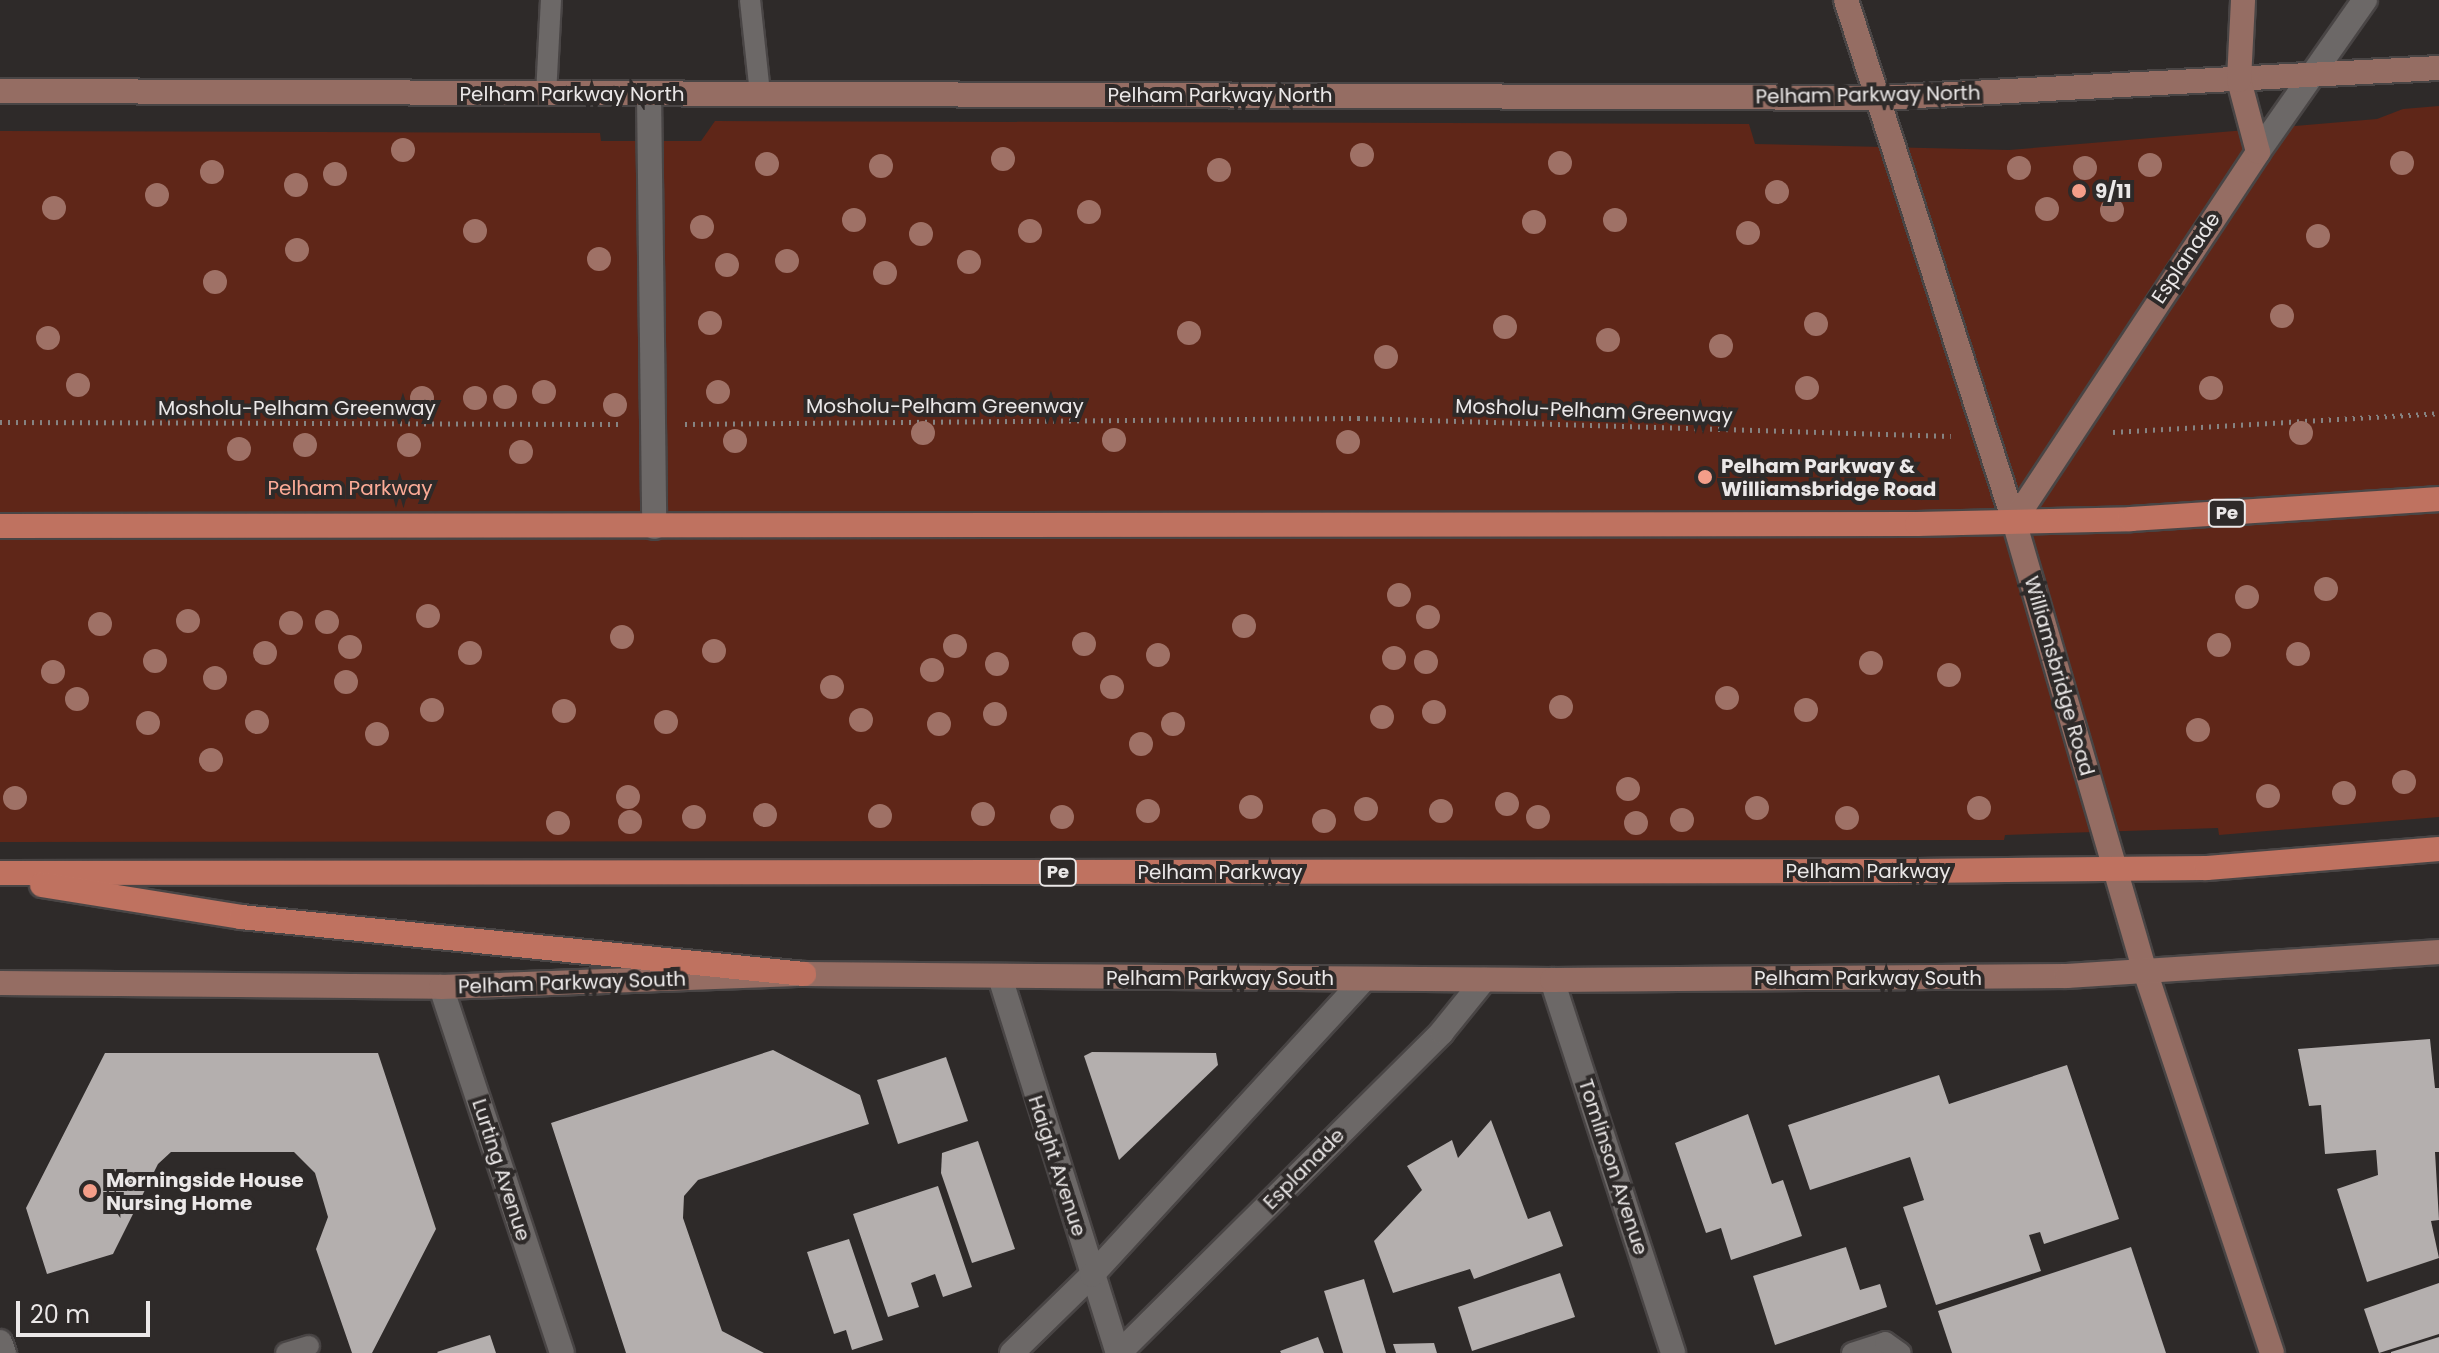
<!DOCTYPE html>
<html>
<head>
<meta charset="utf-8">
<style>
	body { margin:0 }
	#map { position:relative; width:2439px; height:1353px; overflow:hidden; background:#2e2a29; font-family:Poppins,sans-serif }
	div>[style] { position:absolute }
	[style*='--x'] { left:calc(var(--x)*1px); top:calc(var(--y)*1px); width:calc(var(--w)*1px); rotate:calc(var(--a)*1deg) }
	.green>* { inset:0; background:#5f2618 }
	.building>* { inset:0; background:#b4afae }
	.path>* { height:5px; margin-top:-2.5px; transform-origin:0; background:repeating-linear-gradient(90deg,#868382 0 2px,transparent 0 8px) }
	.roads { filter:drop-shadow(2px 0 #494545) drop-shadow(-2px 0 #494545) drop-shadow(0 2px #494545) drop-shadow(0 -2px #494545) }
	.lane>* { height:20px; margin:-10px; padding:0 10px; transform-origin:10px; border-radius:10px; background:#6c6867 }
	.street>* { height:24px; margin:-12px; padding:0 12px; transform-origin:12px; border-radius:12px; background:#6c6867 }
	.secondary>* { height:24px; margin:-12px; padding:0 12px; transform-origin:12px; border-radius:12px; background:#956d63 }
	.primary>* { height:24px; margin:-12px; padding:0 12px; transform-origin:12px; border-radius:12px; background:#bf7260 }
	.trees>* { width:24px; height:24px; margin:-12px; border-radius:50%; background:#9f7166 }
	.dots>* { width:22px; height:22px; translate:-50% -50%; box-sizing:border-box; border:4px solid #2e2a29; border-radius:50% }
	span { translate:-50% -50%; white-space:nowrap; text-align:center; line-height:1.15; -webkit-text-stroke:8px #2e2a29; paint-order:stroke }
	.shield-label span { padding:2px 6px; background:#2e2a29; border:2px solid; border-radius:6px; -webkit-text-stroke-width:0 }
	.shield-label { font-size:18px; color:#ebe8e8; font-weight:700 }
	.street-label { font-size:20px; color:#ebe8e8 }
	.poi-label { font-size:20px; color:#ebe8e8; font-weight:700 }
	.left { translate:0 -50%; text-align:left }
	.park-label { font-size:20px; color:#fcab97 }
	.scale { position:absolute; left:16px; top:1301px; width:134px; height:36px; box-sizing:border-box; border:4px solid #ebe8e8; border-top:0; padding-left:10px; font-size:24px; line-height:28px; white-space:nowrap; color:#ebe8e8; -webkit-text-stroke:6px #2e2a29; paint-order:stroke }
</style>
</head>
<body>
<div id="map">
	<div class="green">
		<i style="clip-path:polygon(2439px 106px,2439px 817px,2219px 835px,2218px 828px,2005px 835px,2004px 840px,0 842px,0 131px,600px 133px,601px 141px,701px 141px,715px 121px,1749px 124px,1755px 144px,2009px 150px,2377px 119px,2403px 109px)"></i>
	</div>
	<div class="building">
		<i style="clip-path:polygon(2430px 1039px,2435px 1088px,2439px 1088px,2439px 1152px,2435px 1152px,2439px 1220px,2431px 1221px,2439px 1258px,2367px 1282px,2337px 1189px,2378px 1175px,2376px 1150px,2325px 1154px,2321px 1105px,2309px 1106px,2298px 1049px)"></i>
		<i style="clip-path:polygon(773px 1050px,860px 1095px,869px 1124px,698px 1180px,684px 1196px,683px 1218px,722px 1331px,764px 1353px,626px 1353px,551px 1123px)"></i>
		<i style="clip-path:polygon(1092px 1052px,1216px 1053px,1218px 1065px,1119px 1160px,1084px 1056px)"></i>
		<i style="clip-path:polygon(105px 1053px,378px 1053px,436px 1229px,372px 1353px,352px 1353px,316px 1249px,328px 1217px,315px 1173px,294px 1152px,171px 1152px,158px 1164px,113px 1254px,47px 1274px,26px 1208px)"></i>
		<i style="clip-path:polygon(946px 1057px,968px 1121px,898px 1144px,877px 1080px)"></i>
		<i style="clip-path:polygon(2067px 1065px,2119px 1219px,2044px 1244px,2040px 1232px,2029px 1235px,2041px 1271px,1936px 1305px,1903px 1207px,1924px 1200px,1910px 1157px,1810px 1190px,1788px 1125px,1939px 1075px,1949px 1104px)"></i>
		<i style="clip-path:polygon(1748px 1114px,1772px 1184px,1783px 1180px,1802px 1236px,1731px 1260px,1721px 1228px,1706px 1233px,1675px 1143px)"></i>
		<i style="clip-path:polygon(1491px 1120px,1528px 1219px,1550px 1211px,1563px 1246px,1474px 1279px,1470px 1269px,1393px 1293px,1374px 1241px,1422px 1190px,1407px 1166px,1452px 1140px,1458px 1158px)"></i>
		<i style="clip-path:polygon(978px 1141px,1015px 1249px,972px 1263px,941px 1173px,942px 1153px)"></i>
		<i style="clip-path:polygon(938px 1186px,972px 1287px,943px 1297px,935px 1274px,911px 1283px,919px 1307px,888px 1317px,853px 1214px)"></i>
		<i style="clip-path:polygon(849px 1239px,883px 1340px,852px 1350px,846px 1330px,834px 1334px,807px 1252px)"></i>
		<i style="clip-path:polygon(1846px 1247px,1860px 1290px,1880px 1284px,1887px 1307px,1775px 1345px,1753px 1276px)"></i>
		<i style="clip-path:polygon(2131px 1247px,2166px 1353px,1952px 1353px,1938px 1311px)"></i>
		<i style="clip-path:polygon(1560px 1273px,1575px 1317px,1472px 1351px,1458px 1307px)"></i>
		<i style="clip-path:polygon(1364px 1279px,1386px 1353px,1343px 1353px,1324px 1291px)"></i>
		<i style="clip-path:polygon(2439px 1283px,2439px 1334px,2379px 1353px,2364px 1309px)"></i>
		<i style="clip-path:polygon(490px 1335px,496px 1353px,438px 1353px,437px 1352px)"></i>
		<i style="clip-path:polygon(1318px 1337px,1324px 1353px,1281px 1353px,1280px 1351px)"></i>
		<i style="clip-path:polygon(2439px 1337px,2439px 1353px,2391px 1353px,2391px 1352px)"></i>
		<i style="clip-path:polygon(1434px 1343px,1437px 1353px,1396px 1353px,1393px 1344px)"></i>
	</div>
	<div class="path">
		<i style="--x:0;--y:422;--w:619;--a:0.19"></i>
		<i style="--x:685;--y:424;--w:673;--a:-0.51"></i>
		<i style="--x:1358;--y:418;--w:593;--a:1.74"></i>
		<i style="--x:2113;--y:432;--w:327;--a:-3.3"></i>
	</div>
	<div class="roads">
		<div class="lane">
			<i style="--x:750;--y:0;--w:94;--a:83.9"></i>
			<i style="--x:546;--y:95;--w:95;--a:-87"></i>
			<i style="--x:286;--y:1353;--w:24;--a:-17"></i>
			<i style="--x:1852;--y:1353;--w:35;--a:-18"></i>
			<i style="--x:1885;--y:1342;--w:19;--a:35"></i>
		</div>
		<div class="street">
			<i style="--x:649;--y:94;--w:433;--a:89.3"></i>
			<i style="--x:2258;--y:152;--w:186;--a:-54.9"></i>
			<i style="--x:1000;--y:977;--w:394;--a:72.6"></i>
			<i style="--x:1552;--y:980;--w:392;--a:72"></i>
			<i style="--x:441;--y:987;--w:385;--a:71.7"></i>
			<i style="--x:0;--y:1342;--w:12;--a:70"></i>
			<i style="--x:1012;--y:1353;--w:112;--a:-44.3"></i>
			<i style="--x:1092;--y:1275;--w:402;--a:-47.4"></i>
			<i style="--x:1119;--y:1353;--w:455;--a:-44.8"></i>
			<i style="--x:1442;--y:1032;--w:67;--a:-51.1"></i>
		</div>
		<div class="secondary">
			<i style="--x:1846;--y:0;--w:547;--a:72.13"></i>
			<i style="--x:2014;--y:521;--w:472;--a:73.8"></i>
			<i style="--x:2146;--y:974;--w:399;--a:71.6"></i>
			<i style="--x:0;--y:91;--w:1879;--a:0.21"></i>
			<i style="--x:1879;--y:98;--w:561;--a:-3.07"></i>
			<i style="--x:2014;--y:521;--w:442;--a:-56.5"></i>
			<i style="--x:2258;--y:152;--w:74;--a:-104.8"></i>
			<i style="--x:2239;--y:80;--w:80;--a:-87.1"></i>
			<i style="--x:0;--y:983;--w:441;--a:0.5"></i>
			<i style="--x:441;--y:987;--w:363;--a:-2.1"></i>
			<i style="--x:804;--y:974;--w:748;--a:0.46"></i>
			<i style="--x:1552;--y:980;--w:515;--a:-0.45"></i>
			<i style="--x:2067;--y:976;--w:373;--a:-3.7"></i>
		</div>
		<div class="primary">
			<i style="--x:0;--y:526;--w:1917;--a:-0.06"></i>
			<i style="--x:1917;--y:524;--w:214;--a:-1.3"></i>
			<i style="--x:2131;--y:519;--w:309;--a:-3.7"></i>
			<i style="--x:0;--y:873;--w:1918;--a:-0.06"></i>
			<i style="--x:1918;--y:871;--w:289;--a:-0.6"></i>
			<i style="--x:2207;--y:868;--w:233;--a:-4.7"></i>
			<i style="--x:42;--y:885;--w:202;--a:9.1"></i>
			<i style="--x:241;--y:917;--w:566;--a:5.78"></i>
		</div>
	</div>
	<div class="trees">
		<i style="left:403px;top:150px"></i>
		<i style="left:1362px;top:155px"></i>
		<i style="left:1003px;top:159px"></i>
		<i style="left:1560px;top:163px"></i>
		<i style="left:2402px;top:163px"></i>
		<i style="left:767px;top:164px"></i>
		<i style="left:2150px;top:165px"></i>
		<i style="left:881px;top:166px"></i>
		<i style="left:2019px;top:168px"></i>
		<i style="left:2085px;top:168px"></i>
		<i style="left:1219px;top:170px"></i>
		<i style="left:212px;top:172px"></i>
		<i style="left:335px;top:174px"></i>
		<i style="left:296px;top:185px"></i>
		<i style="left:1777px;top:192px"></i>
		<i style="left:157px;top:195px"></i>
		<i style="left:54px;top:208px"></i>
		<i style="left:2047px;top:209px"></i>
		<i style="left:2112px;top:210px"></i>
		<i style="left:1089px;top:212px"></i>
		<i style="left:854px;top:220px"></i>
		<i style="left:1615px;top:220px"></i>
		<i style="left:1534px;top:222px"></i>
		<i style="left:702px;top:227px"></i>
		<i style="left:475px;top:231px"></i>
		<i style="left:1030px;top:231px"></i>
		<i style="left:1748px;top:233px"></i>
		<i style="left:921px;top:234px"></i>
		<i style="left:2318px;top:236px"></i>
		<i style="left:297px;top:250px"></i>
		<i style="left:599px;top:259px"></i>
		<i style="left:787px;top:261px"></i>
		<i style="left:969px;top:262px"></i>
		<i style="left:727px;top:265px"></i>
		<i style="left:885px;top:273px"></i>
		<i style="left:215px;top:282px"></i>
		<i style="left:2282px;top:316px"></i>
		<i style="left:710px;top:323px"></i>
		<i style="left:1816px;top:324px"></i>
		<i style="left:1505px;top:327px"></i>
		<i style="left:1189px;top:333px"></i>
		<i style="left:48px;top:338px"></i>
		<i style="left:1608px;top:340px"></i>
		<i style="left:1721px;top:346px"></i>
		<i style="left:1386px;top:357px"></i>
		<i style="left:78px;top:385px"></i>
		<i style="left:1807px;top:388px"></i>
		<i style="left:2211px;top:388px"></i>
		<i style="left:544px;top:392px"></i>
		<i style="left:718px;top:392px"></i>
		<i style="left:505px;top:397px"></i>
		<i style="left:422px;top:398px"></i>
		<i style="left:475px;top:398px"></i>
		<i style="left:615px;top:405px"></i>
		<i style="left:923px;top:433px"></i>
		<i style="left:2301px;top:433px"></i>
		<i style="left:1114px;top:440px"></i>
		<i style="left:735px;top:441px"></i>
		<i style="left:1348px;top:442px"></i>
		<i style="left:305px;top:445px"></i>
		<i style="left:409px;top:445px"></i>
		<i style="left:239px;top:449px"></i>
		<i style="left:521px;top:452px"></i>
		<i style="left:2326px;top:589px"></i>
		<i style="left:1399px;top:595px"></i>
		<i style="left:2247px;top:597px"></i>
		<i style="left:428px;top:616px"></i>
		<i style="left:1428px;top:617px"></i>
		<i style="left:188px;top:621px"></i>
		<i style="left:327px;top:622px"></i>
		<i style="left:291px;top:623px"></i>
		<i style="left:100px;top:624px"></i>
		<i style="left:1244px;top:626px"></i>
		<i style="left:622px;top:637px"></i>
		<i style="left:1084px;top:644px"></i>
		<i style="left:2219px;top:645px"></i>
		<i style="left:955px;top:646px"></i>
		<i style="left:350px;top:647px"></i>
		<i style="left:714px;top:651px"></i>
		<i style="left:265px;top:653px"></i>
		<i style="left:470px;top:653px"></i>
		<i style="left:2298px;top:654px"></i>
		<i style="left:1158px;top:655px"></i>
		<i style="left:1394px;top:658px"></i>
		<i style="left:155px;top:661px"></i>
		<i style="left:1426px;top:662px"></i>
		<i style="left:1871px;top:663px"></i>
		<i style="left:997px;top:664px"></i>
		<i style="left:932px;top:670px"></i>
		<i style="left:53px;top:672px"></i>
		<i style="left:1949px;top:675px"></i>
		<i style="left:215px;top:678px"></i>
		<i style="left:346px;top:682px"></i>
		<i style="left:832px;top:687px"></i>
		<i style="left:1112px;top:687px"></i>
		<i style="left:1727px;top:698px"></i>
		<i style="left:77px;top:699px"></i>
		<i style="left:1561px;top:707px"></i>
		<i style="left:432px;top:710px"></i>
		<i style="left:1806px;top:710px"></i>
		<i style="left:564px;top:711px"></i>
		<i style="left:1434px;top:712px"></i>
		<i style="left:995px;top:714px"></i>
		<i style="left:1382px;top:717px"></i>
		<i style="left:861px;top:720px"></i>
		<i style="left:257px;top:722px"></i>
		<i style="left:666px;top:722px"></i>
		<i style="left:148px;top:723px"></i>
		<i style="left:939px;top:724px"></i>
		<i style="left:1173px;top:724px"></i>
		<i style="left:2198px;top:730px"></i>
		<i style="left:377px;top:734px"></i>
		<i style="left:1141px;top:744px"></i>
		<i style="left:211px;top:760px"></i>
		<i style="left:2404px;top:782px"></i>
		<i style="left:1628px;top:789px"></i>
		<i style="left:2344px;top:793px"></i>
		<i style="left:2268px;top:796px"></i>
		<i style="left:628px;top:797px"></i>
		<i style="left:15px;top:798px"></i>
		<i style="left:1507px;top:804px"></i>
		<i style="left:1251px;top:807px"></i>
		<i style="left:1757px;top:808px"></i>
		<i style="left:1979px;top:808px"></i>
		<i style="left:1366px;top:809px"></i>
		<i style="left:1148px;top:811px"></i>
		<i style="left:1441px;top:811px"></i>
		<i style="left:983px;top:814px"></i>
		<i style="left:765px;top:815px"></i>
		<i style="left:880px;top:816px"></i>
		<i style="left:694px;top:817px"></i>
		<i style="left:1062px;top:817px"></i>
		<i style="left:1538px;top:817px"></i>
		<i style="left:1847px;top:818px"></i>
		<i style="left:1682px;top:820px"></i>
		<i style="left:1324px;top:821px"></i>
		<i style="left:630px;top:822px"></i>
		<i style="left:558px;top:823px"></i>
		<i style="left:1636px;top:823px"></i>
	</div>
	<div class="dots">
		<i style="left:2079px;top:191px;background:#f49e89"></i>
		<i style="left:1705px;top:477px;background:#f49e89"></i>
		<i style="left:90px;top:1191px;background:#f49e89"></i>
	</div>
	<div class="shield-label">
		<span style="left:2227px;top:513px">Pe</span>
		<span style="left:1058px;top:872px">Pe</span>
	</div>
	<div class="street-label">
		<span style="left:572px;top:94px">Pelham Parkway North</span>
		<span style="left:1220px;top:95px">Pelham Parkway North</span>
		<span style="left:1868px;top:95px;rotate:-1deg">Pelham Parkway North</span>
		<span style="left:2186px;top:258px;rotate:-56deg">Esplanade</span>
		<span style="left:945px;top:406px">Mosholu-Pelham Greenway</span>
		<span style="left:297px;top:408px">Mosholu-Pelham Greenway</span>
		<span style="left:1594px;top:411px;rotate:2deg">Mosholu-Pelham Greenway</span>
		<span style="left:2059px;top:676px;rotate:74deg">Williamsbridge Road</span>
		<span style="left:1868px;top:871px">Pelham Parkway</span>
		<span style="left:1220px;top:872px">Pelham Parkway</span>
		<span style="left:1220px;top:978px">Pelham Parkway South</span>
		<span style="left:1868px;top:978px">Pelham Parkway South</span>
		<span style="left:572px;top:983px;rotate:-2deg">Pelham Parkway South</span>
		<span style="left:1057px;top:1166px;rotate:72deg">Haight Avenue</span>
		<span style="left:1613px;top:1167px;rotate:72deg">Tomlinson Avenue</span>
		<span style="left:1304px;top:1169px;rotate:-45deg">Esplanade</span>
		<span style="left:501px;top:1170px;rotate:72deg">Lurting Avenue</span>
	</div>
	<div class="poi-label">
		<span class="left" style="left:2095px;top:191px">9/11</span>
		<span class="left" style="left:1721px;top:478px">Pelham Parkway &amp;<br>Williamsbridge Road</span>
		<span class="left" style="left:106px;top:1192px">Morningside House<br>Nursing Home</span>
	</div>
	<div class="park-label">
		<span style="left:350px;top:488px">Pelham Parkway</span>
	</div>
	<div class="scale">20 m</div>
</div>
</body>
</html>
